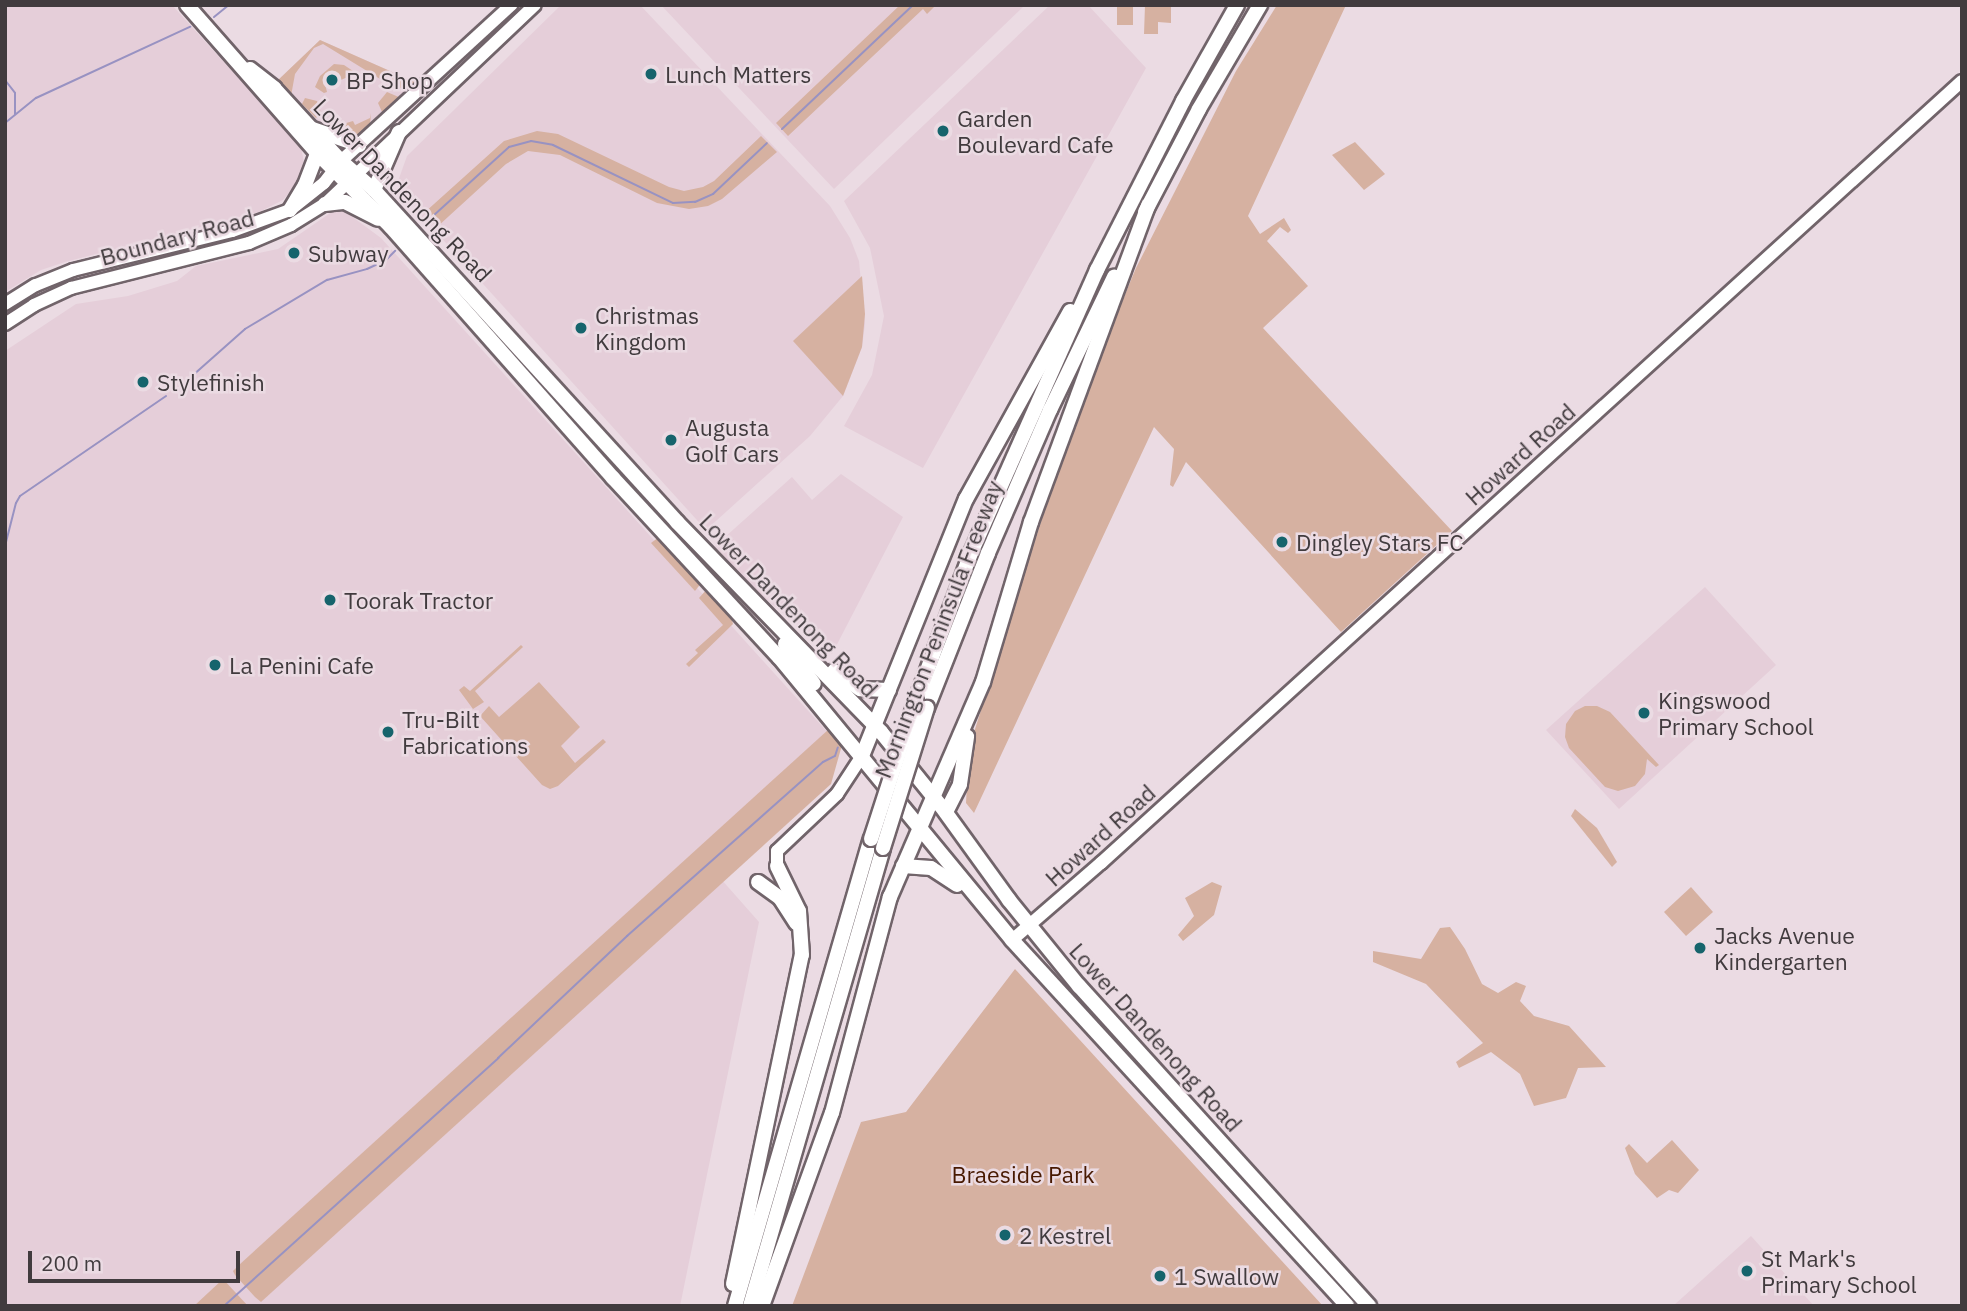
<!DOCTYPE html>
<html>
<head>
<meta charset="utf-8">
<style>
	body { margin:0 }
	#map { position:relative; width:1967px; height:1311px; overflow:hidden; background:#ebdbe3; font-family:"IBM Plex Sans",sans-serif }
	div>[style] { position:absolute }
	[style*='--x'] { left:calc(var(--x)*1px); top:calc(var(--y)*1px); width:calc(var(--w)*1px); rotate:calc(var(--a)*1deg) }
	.built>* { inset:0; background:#e5ced9 }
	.green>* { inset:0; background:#d6b1a1 }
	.stream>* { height:2px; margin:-1px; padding:0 1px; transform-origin:1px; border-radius:1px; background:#9892c2 }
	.roads { filter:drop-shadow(2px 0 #71646a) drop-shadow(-2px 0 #71646a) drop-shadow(0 2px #71646a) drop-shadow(0 -2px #71646a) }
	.major>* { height:12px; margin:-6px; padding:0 6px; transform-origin:6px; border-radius:6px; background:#fff }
	.highway>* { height:14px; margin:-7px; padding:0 7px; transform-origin:7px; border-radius:7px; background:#fff }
	.bridges { filter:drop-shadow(2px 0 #71646a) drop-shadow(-2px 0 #71646a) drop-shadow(0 2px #71646a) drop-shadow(0 -2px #71646a) }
	.highway-bridge>* { height:14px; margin:-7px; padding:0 7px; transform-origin:7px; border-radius:7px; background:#fff }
	.dots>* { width:19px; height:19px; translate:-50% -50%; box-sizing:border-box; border:4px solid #ebdbe3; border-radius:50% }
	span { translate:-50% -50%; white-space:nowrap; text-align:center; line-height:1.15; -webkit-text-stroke:5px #ebdbe3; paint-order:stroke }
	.poi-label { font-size:23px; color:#413b3e }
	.left { translate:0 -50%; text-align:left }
	.street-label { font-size:23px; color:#413b3e }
	.park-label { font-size:23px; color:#481901 }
	.frame { position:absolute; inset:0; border:7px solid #413b3e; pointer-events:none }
	.scale { position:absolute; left:28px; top:1251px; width:212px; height:32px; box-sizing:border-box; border:4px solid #413b3e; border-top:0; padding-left:9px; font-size:21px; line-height:24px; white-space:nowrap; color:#413b3e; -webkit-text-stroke:5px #ebdbe3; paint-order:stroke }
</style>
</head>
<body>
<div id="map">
	<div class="built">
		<i style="clip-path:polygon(5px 5px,172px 5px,301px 147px,305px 168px,299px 181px,283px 200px,259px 212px,65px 262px,41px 270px,5px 292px)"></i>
		<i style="clip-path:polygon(561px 5px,640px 5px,830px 206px,850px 238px,859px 261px,865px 324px,862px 347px,843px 396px,810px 436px,706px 530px,417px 211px,397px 184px,407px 156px)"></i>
		<i style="clip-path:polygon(661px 5px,1025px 5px,834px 189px)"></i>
		<i style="clip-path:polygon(1050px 5px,1088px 5px,1146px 68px,923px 468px,844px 426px,872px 375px,884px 316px,870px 248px,844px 201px)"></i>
		<i style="clip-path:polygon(320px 40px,417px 83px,361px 135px,325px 127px,275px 83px)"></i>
		<i style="clip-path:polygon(339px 207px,381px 238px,830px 735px,698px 853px,759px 922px,680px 1306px,5px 1306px,5px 351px,76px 304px,128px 296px,177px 281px,196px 266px,278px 249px)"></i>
		<i style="clip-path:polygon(841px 474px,903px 517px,832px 654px,751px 587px,715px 546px,792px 477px,812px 500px)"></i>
		<i style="clip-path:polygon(1705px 587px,1776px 665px,1619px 809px,1546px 730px)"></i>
		<i style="clip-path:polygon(1751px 1236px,1814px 1306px,1673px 1306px)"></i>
	</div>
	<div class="green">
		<i style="clip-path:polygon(900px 5px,936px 5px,927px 14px,923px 9px,788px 136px,776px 123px)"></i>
		<i style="clip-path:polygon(1117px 5px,1133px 5px,1133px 25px,1117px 25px)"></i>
		<i style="clip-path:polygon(1145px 5px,1171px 5px,1171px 23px,1158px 22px,1158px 34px,1144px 34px)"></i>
		<i style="clip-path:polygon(1277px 5px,1346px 5px,1248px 216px,1260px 234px,1284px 218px,1291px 230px,1288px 233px,1280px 227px,1267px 241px,1308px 286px,1263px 328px,1452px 531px,1341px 632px,1186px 462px,1173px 487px,1170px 485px,1174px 449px,1154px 427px,974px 813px,966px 803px,969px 748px,1073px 421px,1136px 268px,1236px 71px)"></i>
		<i style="clip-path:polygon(320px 40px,417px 83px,409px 91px,385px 82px,323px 44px,314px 48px,295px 74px,291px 96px,275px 83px)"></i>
		<i style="clip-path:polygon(334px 64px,344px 65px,356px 73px,341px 80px,338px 74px,324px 80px,327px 92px,324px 93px,315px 87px,320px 76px)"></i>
		<i style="clip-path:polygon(387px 92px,401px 98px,383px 114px,378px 103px)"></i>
		<i style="clip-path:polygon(305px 98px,317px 101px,321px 113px,316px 118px,302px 104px)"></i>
		<i style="clip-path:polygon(371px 113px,370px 126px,357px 138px,325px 127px,327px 119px,343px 124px,353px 121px,355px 125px,370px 118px)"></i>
		<i style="clip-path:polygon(537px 131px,558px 134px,669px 187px,684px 191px,703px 187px,714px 181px,761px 136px,777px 152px,722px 199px,708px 206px,689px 209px,657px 203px,560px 155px,528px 151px,506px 164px,437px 227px,424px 213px,504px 141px)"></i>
		<i style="clip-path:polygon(1355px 142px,1385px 174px,1364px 190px,1332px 155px)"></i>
		<i style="clip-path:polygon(862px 276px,865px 314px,862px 347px,843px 396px,793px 341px)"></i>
		<i style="clip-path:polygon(454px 283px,687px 542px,686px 544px,595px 450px,474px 314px)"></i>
		<i style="clip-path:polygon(659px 537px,702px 582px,695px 591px,651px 543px)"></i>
		<i style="clip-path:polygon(707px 589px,730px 613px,733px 624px,689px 667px,686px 664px,698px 653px,695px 650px,723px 625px,699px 598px)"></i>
		<i style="clip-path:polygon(521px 645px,523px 647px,475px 691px,484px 702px,473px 709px,459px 690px,464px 686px,470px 691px)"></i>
		<i style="clip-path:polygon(539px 682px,580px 727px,561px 746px,575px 763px,603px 739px,606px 742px,558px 786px,550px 789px,542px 785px,480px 716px,489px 706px,499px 717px)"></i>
		<i style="clip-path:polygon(1585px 706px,1597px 706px,1610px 712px,1659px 765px,1656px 767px,1647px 759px,1645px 774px,1635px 786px,1618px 791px,1605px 787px,1569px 748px,1565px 737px,1566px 724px,1575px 711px)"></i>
		<i style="clip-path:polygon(829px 729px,842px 745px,831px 784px,261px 1302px,255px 1297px,235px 1275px,233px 1271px,239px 1265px)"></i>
		<i style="clip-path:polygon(1575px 809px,1597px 828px,1617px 862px,1612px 867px,1571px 816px)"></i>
		<i style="clip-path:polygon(1212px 882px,1222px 886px,1214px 915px,1183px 941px,1178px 935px,1194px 916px,1185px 898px)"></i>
		<i style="clip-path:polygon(1691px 887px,1713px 912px,1686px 936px,1664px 912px)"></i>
		<i style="clip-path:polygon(1450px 927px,1465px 949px,1482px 984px,1498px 993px,1516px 982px,1526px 986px,1520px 1001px,1534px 1016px,1569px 1026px,1606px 1067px,1578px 1068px,1566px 1098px,1534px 1106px,1520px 1074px,1491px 1052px,1459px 1068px,1456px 1062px,1483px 1043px,1426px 984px,1373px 962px,1373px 951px,1421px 959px,1440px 928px)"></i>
		<i style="clip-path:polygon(1015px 969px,1323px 1306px,792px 1306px,861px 1122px,906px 1112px)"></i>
		<i style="clip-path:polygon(1672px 1140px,1699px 1170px,1678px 1193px,1669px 1190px,1657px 1198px,1635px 1174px,1625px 1148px,1629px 1144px,1647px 1163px)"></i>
		<i style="clip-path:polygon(223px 1279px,248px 1306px,194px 1306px)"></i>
	</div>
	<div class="stream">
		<i style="--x:214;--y:17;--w:19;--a:-39"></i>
		<i style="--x:5;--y:80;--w:16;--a:52"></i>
		<i style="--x:15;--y:93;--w:21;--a:90"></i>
		<i style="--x:5;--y:123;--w:40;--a:-39"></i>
		<i style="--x:36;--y:98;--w:170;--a:-24.8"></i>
		<i style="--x:782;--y:129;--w:180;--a:-43.4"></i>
		<i style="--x:433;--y:216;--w:103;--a:-42.2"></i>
		<i style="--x:509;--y:147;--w:23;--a:-15"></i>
		<i style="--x:531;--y:141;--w:22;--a:10"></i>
		<i style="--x:553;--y:145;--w:133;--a:25.8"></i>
		<i style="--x:673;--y:203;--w:22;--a:-3"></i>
		<i style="--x:695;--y:202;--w:20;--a:-24"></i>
		<i style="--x:713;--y:194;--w:74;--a:-43.4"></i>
		<i style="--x:183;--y:384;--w:83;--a:-41.6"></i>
		<i style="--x:245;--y:329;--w:96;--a:-30.9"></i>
		<i style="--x:327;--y:280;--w:41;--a:-15.4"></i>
		<i style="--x:367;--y:269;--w:21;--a:-25"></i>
		<i style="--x:386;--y:260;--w:13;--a:-45"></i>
		<i style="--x:5;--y:546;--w:44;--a:-75.7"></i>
		<i style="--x:16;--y:503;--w:8;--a:-60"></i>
		<i style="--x:20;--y:496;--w:177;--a:-34.4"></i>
		<i style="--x:224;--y:1306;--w:370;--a:-42.1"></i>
		<i style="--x:498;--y:1058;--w:178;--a:-43.4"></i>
		<i style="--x:627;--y:936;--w:262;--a:-41.6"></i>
		<i style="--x:823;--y:762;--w:13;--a:-27"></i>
		<i style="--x:835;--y:756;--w:9;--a:-72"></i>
	</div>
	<div class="roads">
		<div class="major">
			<i style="--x:5;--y:304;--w:36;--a:-32"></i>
			<i style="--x:36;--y:285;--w:40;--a:-22"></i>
			<i style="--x:73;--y:270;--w:164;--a:-13.8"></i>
			<i style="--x:232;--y:231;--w:62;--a:-19.9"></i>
			<i style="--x:290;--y:210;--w:43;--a:-38.5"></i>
			<i style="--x:324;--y:183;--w:28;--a:-52"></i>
			<i style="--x:341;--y:161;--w:231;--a:-42.5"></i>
			<i style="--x:5;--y:324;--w:35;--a:-33"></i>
			<i style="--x:34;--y:305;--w:41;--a:-24.7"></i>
			<i style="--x:71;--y:288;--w:184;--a:-14.2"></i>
			<i style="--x:249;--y:243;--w:46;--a:-23.2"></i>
			<i style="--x:291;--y:225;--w:40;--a:-32"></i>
			<i style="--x:325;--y:204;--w:289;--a:-43.5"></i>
			<i style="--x:777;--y:866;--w:15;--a:-90"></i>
			<i style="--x:777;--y:851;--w:83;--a:-43.5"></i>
			<i style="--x:837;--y:794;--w:45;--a:-56.7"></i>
			<i style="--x:1012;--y:940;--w:118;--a:-40.9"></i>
			<i style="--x:1101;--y:863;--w:1163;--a:-42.25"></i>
		</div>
		<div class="highway">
			<i style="--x:187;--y:5;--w:197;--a:48.7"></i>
			<i style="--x:317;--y:153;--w:105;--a:45"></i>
			<i style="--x:391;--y:227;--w:335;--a:48.5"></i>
			<i style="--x:613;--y:478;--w:244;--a:47.2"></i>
			<i style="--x:779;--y:657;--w:367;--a:50.5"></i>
			<i style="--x:1012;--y:940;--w:496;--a:47.5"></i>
			<i style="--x:250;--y:69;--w:31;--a:38"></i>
			<i style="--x:274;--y:88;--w:99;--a:47.5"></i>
			<i style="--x:341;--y:161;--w:44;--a:41.3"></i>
			<i style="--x:374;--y:190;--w:449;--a:47.6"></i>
			<i style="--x:677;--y:522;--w:293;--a:45.8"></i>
			<i style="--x:881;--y:732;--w:95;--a:51"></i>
			<i style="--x:941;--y:806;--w:116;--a:54.1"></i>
			<i style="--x:1009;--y:900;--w:111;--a:50.9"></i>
			<i style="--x:1079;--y:986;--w:432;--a:47.8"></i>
			<i style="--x:313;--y:129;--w:49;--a:19.2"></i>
			<i style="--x:374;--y:190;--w:63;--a:-66.7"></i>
			<i style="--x:325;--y:204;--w:20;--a:-6"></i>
			<i style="--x:345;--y:202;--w:37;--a:27"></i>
			<i style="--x:290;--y:210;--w:29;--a:-59"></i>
			<i style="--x:305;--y:185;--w:34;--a:-69"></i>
			<i style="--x:1145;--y:212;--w:116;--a:-62.3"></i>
			<i style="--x:1199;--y:109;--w:121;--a:-59.6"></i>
			<i style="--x:785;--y:644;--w:49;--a:54.1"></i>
			<i style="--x:834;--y:671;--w:32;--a:35"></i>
			<i style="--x:860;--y:689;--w:29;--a:2"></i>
			<i style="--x:916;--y:700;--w:157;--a:-69.5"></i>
			<i style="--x:971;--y:553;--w:310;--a:-66"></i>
			<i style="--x:1097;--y:270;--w:190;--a:-63"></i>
			<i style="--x:1183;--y:101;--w:110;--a:-60.6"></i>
			<i style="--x:927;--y:708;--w:167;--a:-68.5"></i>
			<i style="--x:988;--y:553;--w:156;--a:-66.6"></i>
			<i style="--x:1050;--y:410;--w:148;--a:-64.3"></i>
			<i style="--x:862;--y:756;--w:277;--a:-68"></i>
			<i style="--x:966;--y:499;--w:215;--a:-61"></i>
			<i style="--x:946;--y:812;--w:31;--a:-63"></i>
			<i style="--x:960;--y:784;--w:48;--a:-81.5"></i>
			<i style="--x:903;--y:866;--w:28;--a:4"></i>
			<i style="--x:931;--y:868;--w:31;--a:33"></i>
			<i style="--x:758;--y:882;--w:27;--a:36"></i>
			<i style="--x:780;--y:898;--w:30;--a:57"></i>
			<i style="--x:733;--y:1284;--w:336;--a:-78.2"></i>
			<i style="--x:802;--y:955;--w:44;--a:-93.9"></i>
			<i style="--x:799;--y:911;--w:50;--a:-116.1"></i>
			<i style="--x:735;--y:1306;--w:486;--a:-73.8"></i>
			<i style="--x:750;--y:1306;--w:477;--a:-73.8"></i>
			<i style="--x:762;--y:1306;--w:205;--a:-70.1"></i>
			<i style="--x:832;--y:1113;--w:224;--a:-75"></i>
			<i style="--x:890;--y:897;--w:234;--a:-66.6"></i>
			<i style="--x:983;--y:682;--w:167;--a:-73.3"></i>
			<i style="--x:1031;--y:522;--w:338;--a:-69.7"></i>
		</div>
	</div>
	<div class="bridges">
		<div class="highway-bridge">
			<i style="--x:871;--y:839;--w:146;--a:-72.1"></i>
			<i style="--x:883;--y:848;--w:147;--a:-72.6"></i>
		</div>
	</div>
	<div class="dots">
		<i style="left:651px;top:74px;background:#16646c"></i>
		<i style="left:332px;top:80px;background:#16646c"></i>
		<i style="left:943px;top:131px;background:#16646c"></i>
		<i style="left:294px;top:253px;background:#16646c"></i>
		<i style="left:581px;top:328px;background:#16646c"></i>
		<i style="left:143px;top:382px;background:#16646c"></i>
		<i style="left:671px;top:440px;background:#16646c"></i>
		<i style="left:1282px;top:542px;background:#16646c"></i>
		<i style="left:330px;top:600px;background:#16646c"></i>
		<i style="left:215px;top:665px;background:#16646c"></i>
		<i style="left:1644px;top:713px;background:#16646c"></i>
		<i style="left:388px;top:732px;background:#16646c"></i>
		<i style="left:1700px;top:948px;background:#16646c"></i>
		<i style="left:1005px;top:1235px;background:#16646c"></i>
		<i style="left:1747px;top:1271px;background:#16646c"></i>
		<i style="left:1160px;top:1276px;background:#16646c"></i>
	</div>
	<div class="poi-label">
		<span class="left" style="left:665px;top:74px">Lunch Matters</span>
		<span class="left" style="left:346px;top:80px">BP Shop</span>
		<span class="left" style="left:957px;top:131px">Garden<br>Boulevard Cafe</span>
		<span class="left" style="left:308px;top:253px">Subway</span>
		<span class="left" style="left:595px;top:328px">Christmas<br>Kingdom</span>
		<span class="left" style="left:157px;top:382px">Stylefinish</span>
		<span class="left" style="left:685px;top:440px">Augusta<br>Golf Cars</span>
		<span class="left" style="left:1296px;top:542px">Dingley Stars FC</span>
		<span class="left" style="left:344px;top:600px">Toorak Tractor</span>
		<span class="left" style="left:229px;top:665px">La Penini Cafe</span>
		<span class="left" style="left:1658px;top:713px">Kingswood<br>Primary School</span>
		<span class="left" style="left:402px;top:732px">Tru-Bilt<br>Fabrications</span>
		<span class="left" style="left:1714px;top:948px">Jacks Avenue<br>Kindergarten</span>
		<span class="left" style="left:1019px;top:1235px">2 Kestrel</span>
		<span class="left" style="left:1761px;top:1271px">St Mark's<br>Primary School</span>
		<span class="left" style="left:1174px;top:1276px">1 Swallow</span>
	</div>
	<div class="street-label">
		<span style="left:403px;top:190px;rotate:46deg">Lower Dandenong Road</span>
		<span style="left:177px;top:237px;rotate:-15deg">Boundary Road</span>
		<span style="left:1520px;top:454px;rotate:-42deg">Howard Road</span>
		<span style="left:789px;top:605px;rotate:46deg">Lower Dandenong Road</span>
		<span style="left:938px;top:629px;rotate:-69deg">Mornington Peninsula Freeway</span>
		<span style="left:1100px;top:835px;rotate:-42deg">Howard Road</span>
		<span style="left:1156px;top:1037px;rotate:48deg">Lower Dandenong Road</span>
	</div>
	<div class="park-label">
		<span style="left:1023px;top:1174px">Braeside Park</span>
	</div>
	<div class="frame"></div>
	<div class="scale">200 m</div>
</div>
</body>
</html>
